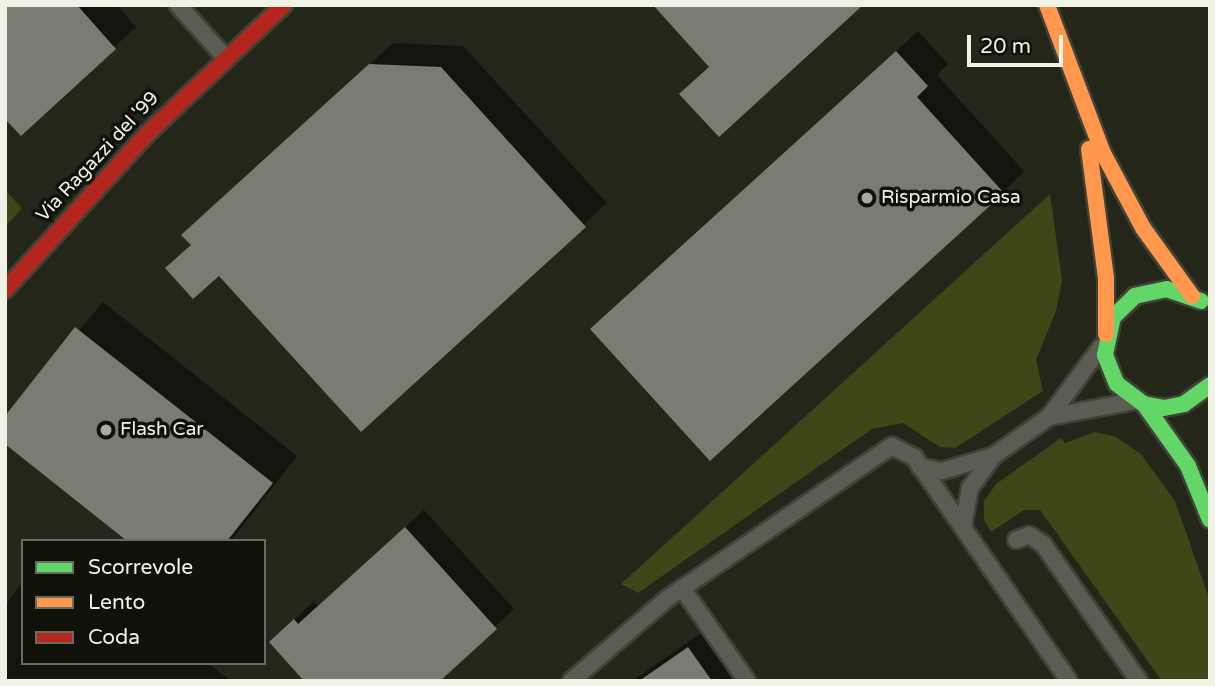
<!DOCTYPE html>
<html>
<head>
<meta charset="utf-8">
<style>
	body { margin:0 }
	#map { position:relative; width:1215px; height:686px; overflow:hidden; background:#24261a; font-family:"Varela Round",sans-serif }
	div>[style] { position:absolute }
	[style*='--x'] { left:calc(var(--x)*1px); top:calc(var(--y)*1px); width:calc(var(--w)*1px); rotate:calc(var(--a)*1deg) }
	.green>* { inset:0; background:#3f4617 }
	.shadow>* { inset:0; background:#0007 }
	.building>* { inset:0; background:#7a7c71 }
	.roads { filter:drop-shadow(2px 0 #404237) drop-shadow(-2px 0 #404237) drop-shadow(0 2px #404237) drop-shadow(0 -2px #404237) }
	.lane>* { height:16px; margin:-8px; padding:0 8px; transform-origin:8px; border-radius:8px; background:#5b5d53 }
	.fast>* { height:16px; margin:-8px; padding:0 8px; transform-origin:8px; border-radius:8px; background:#63d668 }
	.slow>* { height:16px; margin:-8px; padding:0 8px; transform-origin:8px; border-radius:8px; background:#ff974d }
	.jam>* { height:16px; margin:-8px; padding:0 8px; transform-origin:8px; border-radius:8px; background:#b3261e }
	.dots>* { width:19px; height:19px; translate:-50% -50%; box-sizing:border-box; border:4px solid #101209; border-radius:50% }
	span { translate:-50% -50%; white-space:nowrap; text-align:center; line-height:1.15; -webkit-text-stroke:7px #101209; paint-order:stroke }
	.street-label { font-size:19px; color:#eff2e4 }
	.poi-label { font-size:19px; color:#eff2e4 }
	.left { translate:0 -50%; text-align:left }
	.frame { position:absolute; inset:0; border:7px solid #eff2e4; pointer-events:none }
	.legend { position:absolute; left:21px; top:539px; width:245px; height:126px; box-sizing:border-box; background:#101209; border:2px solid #696c61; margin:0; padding:9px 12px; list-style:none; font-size:21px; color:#eff2e4 }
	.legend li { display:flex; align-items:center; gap:14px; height:35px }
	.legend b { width:35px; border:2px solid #696c61 }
	.scale { position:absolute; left:967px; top:35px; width:96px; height:32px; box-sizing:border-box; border:4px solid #eff2e4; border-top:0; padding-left:9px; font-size:21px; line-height:24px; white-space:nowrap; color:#eff2e4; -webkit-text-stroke:5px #101209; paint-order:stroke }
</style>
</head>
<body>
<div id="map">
	<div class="green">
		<i style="clip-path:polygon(5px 190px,22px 208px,5px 227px)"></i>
		<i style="clip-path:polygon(1050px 194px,1062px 280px,1056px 311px,1036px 360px,1043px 391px,955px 448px,940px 447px,903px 423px,872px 429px,638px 593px,621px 584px)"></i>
		<i style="clip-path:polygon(1095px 432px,1116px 437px,1141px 454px,1175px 501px,1210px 601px,1210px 681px,1162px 681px,1040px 510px,1024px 510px,991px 532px,984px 520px,984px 501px,996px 484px,1061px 438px,1065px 443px)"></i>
	</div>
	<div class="shadow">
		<i style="clip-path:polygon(5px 5px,117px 5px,136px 27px,21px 134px)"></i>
		<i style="clip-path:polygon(918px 31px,948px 64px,937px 75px,1024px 171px,1003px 192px,592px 329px)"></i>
		<i style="clip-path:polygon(393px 43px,463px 46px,607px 203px,361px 429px,192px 244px,206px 213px)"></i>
		<i style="clip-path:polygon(103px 302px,297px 456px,231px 541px,130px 541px,5px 418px)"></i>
		<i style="clip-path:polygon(424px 510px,514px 609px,437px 681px,290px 624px,313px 602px,318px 606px)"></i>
		<i style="clip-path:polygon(23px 581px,23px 663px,208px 663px,231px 681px,5px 681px,5px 606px)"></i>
		<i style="clip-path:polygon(710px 627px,748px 681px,632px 681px)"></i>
	</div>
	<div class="building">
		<i style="clip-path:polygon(5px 5px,77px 5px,116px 49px,21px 136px,5px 119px)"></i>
		<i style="clip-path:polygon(653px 5px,863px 5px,719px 137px,679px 94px,709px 67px)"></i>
		<i style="clip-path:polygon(896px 51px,928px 86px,917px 97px,1004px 193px,710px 461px,590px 329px)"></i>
		<i style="clip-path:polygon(369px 64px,441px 67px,586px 227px,361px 432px,219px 276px,193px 299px,165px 268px,191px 245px,181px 235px)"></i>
		<i style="clip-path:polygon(75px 327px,273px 483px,227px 541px,127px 541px,5px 444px,5px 416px)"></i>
		<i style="clip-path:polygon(405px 527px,497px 629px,440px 681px,304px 681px,269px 642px,294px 619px,298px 624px)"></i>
		<i style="clip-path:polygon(688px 647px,712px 681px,639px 681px)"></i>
	</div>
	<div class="roads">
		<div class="lane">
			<i style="--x:178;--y:5;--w:72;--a:47.8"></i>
			<i style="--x:1049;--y:417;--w:87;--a:-53.4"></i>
			<i style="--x:920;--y:467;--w:22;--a:10"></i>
			<i style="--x:942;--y:471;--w:53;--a:-16.4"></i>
			<i style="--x:963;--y:527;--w:40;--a:-80"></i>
			<i style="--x:970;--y:488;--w:39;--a:-54"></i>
			<i style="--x:993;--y:456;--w:68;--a:-34.9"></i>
			<i style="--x:1049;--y:417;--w:87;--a:-10.5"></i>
			<i style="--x:1016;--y:540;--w:14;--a:-21"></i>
			<i style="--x:1029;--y:535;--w:17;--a:33"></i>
			<i style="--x:1043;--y:544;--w:167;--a:55"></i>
			<i style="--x:682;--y:588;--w:113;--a:55"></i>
			<i style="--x:571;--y:681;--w:128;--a:-40.6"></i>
			<i style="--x:668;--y:598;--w:271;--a:-34.2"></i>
			<i style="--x:892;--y:446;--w:25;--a:27"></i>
			<i style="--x:914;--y:457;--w:272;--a:55.3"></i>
		</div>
		<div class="fast">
			<i style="--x:1201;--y:301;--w:36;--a:-161"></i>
			<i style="--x:1167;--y:289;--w:33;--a:168"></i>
			<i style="--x:1135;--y:296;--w:30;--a:136"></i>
			<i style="--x:1113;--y:317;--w:39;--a:102"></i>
			<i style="--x:1105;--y:355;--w:31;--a:68"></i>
			<i style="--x:1117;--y:384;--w:34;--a:37"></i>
			<i style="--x:1144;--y:404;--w:20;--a:11"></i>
			<i style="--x:1164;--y:408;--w:20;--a:-11"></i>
			<i style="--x:1184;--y:404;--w:32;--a:-36"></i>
			<i style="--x:1144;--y:404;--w:76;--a:54.6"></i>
			<i style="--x:1188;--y:466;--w:58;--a:67.8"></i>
		</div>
		<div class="slow">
			<i style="--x:1047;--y:5;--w:158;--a:69.3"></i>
			<i style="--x:1103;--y:153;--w:85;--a:61.9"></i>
			<i style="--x:1143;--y:228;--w:84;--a:54.2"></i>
			<i style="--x:1089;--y:149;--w:130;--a:82.5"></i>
			<i style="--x:1106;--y:278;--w:56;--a:90"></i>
		</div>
		<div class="jam">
			<i style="--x:5;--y:290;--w:212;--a:-47.7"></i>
			<i style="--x:148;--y:133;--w:187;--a:-43.3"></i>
		</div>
	</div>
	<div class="dots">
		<i style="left:867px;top:198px;background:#a8ab9d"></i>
		<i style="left:106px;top:430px;background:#a8ab9d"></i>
	</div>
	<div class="street-label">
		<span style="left:98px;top:157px;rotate:-47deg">Via Ragazzi del '99</span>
	</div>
	<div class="poi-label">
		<span class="left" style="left:881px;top:198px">Risparmio Casa</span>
		<span class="left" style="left:120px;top:430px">Flash Car</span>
	</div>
	<div class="frame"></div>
	<ul class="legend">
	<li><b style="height:9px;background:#63d668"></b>Scorrevole</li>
	<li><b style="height:9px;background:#ff974d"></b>Lento</li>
	<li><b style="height:9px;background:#b3261e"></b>Coda</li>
	</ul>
	<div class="scale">20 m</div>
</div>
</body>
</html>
